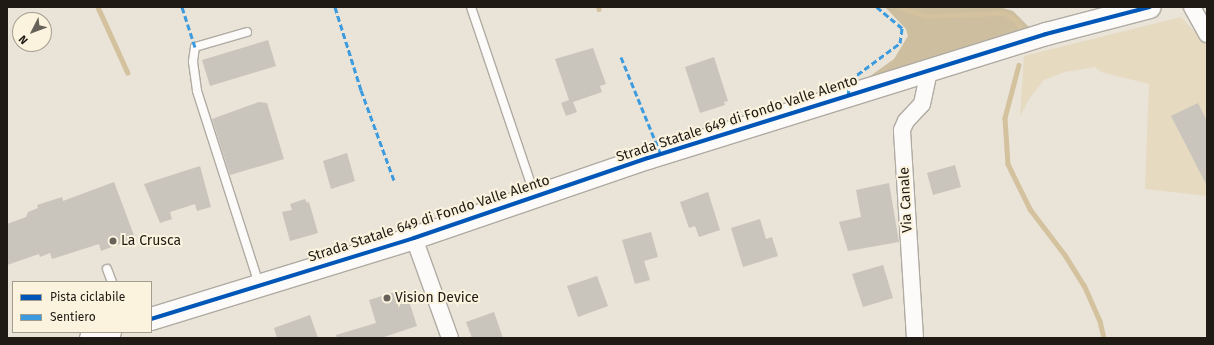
<!DOCTYPE html>
<html>
<head>
<meta charset="utf-8">
<style>
	body { margin:0 }
	#map { position:relative; width:1214px; height:345px; overflow:hidden; background:#e9e3d8; font-family:"Fira Sans",sans-serif }
	div>[style] { position:absolute }
	[style*='--x'] { left:calc(var(--x)*1px); top:calc(var(--y)*1px); width:calc(var(--w)*1px); rotate:calc(var(--a)*1deg) }
	.green>* { inset:0; background:#e6dac1 }
	.forest>* { inset:0; background:#ccbe9f }
	.stream>* { height:4.5px; margin:-2.25px; padding:0 2.25px; transform-origin:2.25px; border-radius:2.25px; background:#d3c29d }
	.building>* { inset:0; background:#c9c5bc }
	.roads { filter:drop-shadow(1px 0 #b0aba3) drop-shadow(-1px 0 #b0aba3) drop-shadow(0 1px #b0aba3) drop-shadow(0 -1px #b0aba3) }
	.lane>* { height:8px; margin:-4px; padding:0 4px; transform-origin:4px; border-radius:4px; background:#fcfbf9 }
	.street>* { height:16px; margin:-8px; padding:0 8px; transform-origin:8px; border-radius:8px; background:#fcfbf9 }
	.primary>* { height:22px; margin:-11px; padding:0 11px; transform-origin:11px; border-radius:11px; background:#fcfbf9 }
	.quiet>* { height:3px; margin-top:-1.5px; transform-origin:0; background:repeating-linear-gradient(90deg,#3c9bde 0 6px,transparent 0 9px) }
	.cycleway>* { height:4px; margin:-2px; padding:0 2px; transform-origin:2px; border-radius:2px; background:#0057b8 }
	.dots>* { width:11px; height:11px; translate:-50% -50%; box-sizing:border-box; border:2px solid #fcf3df; border-radius:50% }
	span { translate:-50% -50%; white-space:nowrap; text-align:center; line-height:1.15; -webkit-text-stroke:4px #fcf3df; paint-order:stroke }
	.street-label { font-size:14px; color:#1f1b14 }
	.poi-label { font-size:14px; color:#1f1b14 }
	.left { translate:0 -50%; text-align:left }
	.frame { position:absolute; inset:0; border:8px solid #1f1b14; pointer-events:none }
	.legend { position:absolute; left:12px; top:281px; width:140px; height:52px; box-sizing:border-box; background:#fcf3df; border:1px solid #a49d8e; margin:0; padding:5px 7px; list-style:none; font-size:12px; color:#1f1b14 }
	.legend li { display:flex; align-items:center; gap:8px; height:20px }
	.legend b { width:20px; border:1px solid #a49d8e }
	.north { position:absolute; left:12px; top:12px; width:40px; height:40px; box-sizing:border-box; background:#fcf3df; border:1px solid #a49d8e; border-radius:50%; rotate:228deg; font-size:11px; font-weight:700; line-height:16px; text-align:center; color:#1f1b14 }
	.north::after { content:''; display:block; margin:auto; width:14px; height:18px; background:#666159; clip-path:polygon(50% 0,100% 100%,50% 72%,0 100%) }
</style>
</head>
<body>
<div id="map">
	<div class="green">
		<i style="clip-path:polygon(1181px 17px,1207px 45px,1207px 196px,1145px 189px,1149px 84px,1101px 72px,1095px 67px,1065px 72px,1044px 80px,1031px 96px,1020px 116px,1024px 56px)"></i>
	</div>
	<div class="forest">
		<i style="clip-path:polygon(885px 7px,999px 7px,1013px 11px,1029px 27px,852px 89px,894px 59px,908px 36px,906px 29px)"></i>
	</div>
	<div class="stream">
		<i style="--x:98;--y:7;--w:72;--a:65.6"></i>
		<i style="--x:599;--y:7;--w:2;--a:90"></i>
		<i style="--x:900;--y:7;--w:28;--a:19"></i>
		<i style="--x:926;--y:16;--w:78;--a:-2.2"></i>
		<i style="--x:1004;--y:13;--w:14;--a:30"></i>
		<i style="--x:1016;--y:20;--w:10;--a:61"></i>
		<i style="--x:1019;--y:65;--w:55;--a:104.8"></i>
		<i style="--x:1005;--y:118;--w:46;--a:86.3"></i>
		<i style="--x:1008;--y:164;--w:50;--a:63.9"></i>
		<i style="--x:1030;--y:209;--w:58;--a:52.7"></i>
		<i style="--x:1065;--y:255;--w:36;--a:58"></i>
		<i style="--x:1084;--y:285;--w:39;--a:66"></i>
		<i style="--x:1100;--y:321;--w:17;--a:77"></i>
	</div>
	<div class="building">
		<i style="clip-path:polygon(268px 40px,276px 66px,210px 86px,202px 60px)"></i>
		<i style="clip-path:polygon(593px 48px,606px 84px,600px 86px,602px 92px,573px 102px,577px 112px,566px 116px,561px 103px,569px 100px,555px 59px)"></i>
		<i style="clip-path:polygon(714px 57px,728px 101px,724px 102px,725px 105px,700px 113px,685px 67px)"></i>
		<i style="clip-path:polygon(259px 102px,267px 103px,284px 159px,230px 175px,212px 119px)"></i>
		<i style="clip-path:polygon(1198px 103px,1207px 121px,1207px 186px,1171px 116px)"></i>
		<i style="clip-path:polygon(347px 153px,355px 181px,331px 189px,323px 161px)"></i>
		<i style="clip-path:polygon(955px 165px,961px 187px,933px 195px,927px 173px)"></i>
		<i style="clip-path:polygon(200px 166px,211px 207px,197px 211px,195px 204px,170px 212px,172px 219px,160px 223px,144px 184px)"></i>
		<i style="clip-path:polygon(114px 182px,135px 238px,101px 251px,99px 244px,52px 259px,50px 253px,40px 257px,39px 254px,7px 265px,7px 224px,26px 217px,28px 212px,38px 208px,37px 205px,62px 197px,63px 201px)"></i>
		<i style="clip-path:polygon(889px 183px,899px 242px,848px 251px,839px 222px,861px 217px,856px 190px)"></i>
		<i style="clip-path:polygon(708px 192px,720px 230px,699px 237px,695px 226px,689px 228px,680px 202px)"></i>
		<i style="clip-path:polygon(305px 199px,307px 203px,309px 202px,318px 233px,290px 241px,282px 212px,292px 210px,290px 204px)"></i>
		<i style="clip-path:polygon(760px 219px,766px 239px,772px 237px,778px 256px,743px 267px,731px 228px)"></i>
		<i style="clip-path:polygon(651px 232px,658px 257px,644px 261px,650px 280px,635px 284px,622px 240px)"></i>
		<i style="clip-path:polygon(883px 265px,893px 298px,863px 307px,852px 274px)"></i>
		<i style="clip-path:polygon(597px 276px,608px 306px,578px 317px,567px 286px)"></i>
		<i style="clip-path:polygon(405px 289px,417px 326px,381px 338px,337px 338px,336px 335px,376px 323px,369px 300px)"></i>
		<i style="clip-path:polygon(494px 312px,503px 338px,472px 338px,466px 322px)"></i>
		<i style="clip-path:polygon(310px 315px,318px 338px,277px 338px,274px 328px)"></i>
	</div>
	<div class="roads">
		<div class="lane">
			<i style="--x:471;--y:7;--w:200;--a:71.3"></i>
			<i style="--x:247;--y:32;--w:54;--a:163.9"></i>
			<i style="--x:195;--y:47;--w:15;--a:98"></i>
			<i style="--x:193;--y:62;--w:29;--a:82"></i>
			<i style="--x:197;--y:91;--w:203;--a:72.2"></i>
			<i style="--x:107;--y:269;--w:14;--a:69"></i>
		</div>
		<div class="street">
			<i style="--x:1192;--y:7;--w:31;--a:61"></i>
			<i style="--x:414;--y:238;--w:106;--a:70.2"></i>
			<i style="--x:915;--y:338;--w:208;--a:-93.6"></i>
			<i style="--x:902;--y:130;--w:10;--a:-66"></i>
			<i style="--x:906;--y:121;--w:23;--a:-47"></i>
			<i style="--x:922;--y:104;--w:34;--a:-78"></i>
		</div>
		<div class="primary">
			<i style="--x:151;--y:319;--w:275;--a:-17.1"></i>
			<i style="--x:414;--y:238;--w:247;--a:-18.9"></i>
			<i style="--x:648;--y:158;--w:417;--a:-17.3"></i>
			<i style="--x:1046;--y:34;--w:107;--a:-14.6"></i>
			<i style="--x:91;--y:338;--w:20;--a:-18"></i>
		</div>
	</div>
	<div class="quiet">
		<i style="--x:182;--y:7;--w:42;--a:72"></i>
		<i style="--x:335;--y:7;--w:87;--a:72.6"></i>
		<i style="--x:361;--y:90;--w:96;--a:69.9"></i>
		<i style="--x:621;--y:57;--w:106;--a:67.8"></i>
		<i style="--x:848;--y:96;--w:16;--a:-83"></i>
		<i style="--x:850;--y:80;--w:62;--a:-36.5"></i>
		<i style="--x:900;--y:43;--w:15;--a:-82"></i>
		<i style="--x:902;--y:28;--w:33;--a:-140"></i>
	</div>
	<div class="cycleway">
		<i style="--x:151;--y:319;--w:275;--a:-17.1"></i>
		<i style="--x:414;--y:238;--w:247;--a:-18.9"></i>
		<i style="--x:648;--y:158;--w:417;--a:-17.3"></i>
		<i style="--x:1046;--y:34;--w:107;--a:-14.6"></i>
	</div>
	<div class="dots">
		<i style="left:113px;top:241px;background:#666159"></i>
		<i style="left:387px;top:298px;background:#666159"></i>
	</div>
	<div class="street-label">
		<span style="left:737px;top:119px;rotate:-18deg">Strada Statale 649 di Fondo Valle Alento</span>
		<span style="left:906px;top:200px;rotate:-93deg">Via Canale</span>
		<span style="left:429px;top:219px;rotate:-18deg">Strada Statale 649 di Fondo Valle Alento</span>
	</div>
	<div class="poi-label">
		<span class="left" style="left:121px;top:241px">La Crusca</span>
		<span class="left" style="left:395px;top:298px">Vision Device</span>
	</div>
	<div class="frame"></div>
	<ul class="legend">
	<li><b style="height:5px;background:#0057b8"></b>Pista ciclabile</li>
	<li><b style="height:5px;background:#3c9bde"></b>Sentiero</li>
	</ul>
	<div class="north">N</div>
</div>
</body>
</html>
